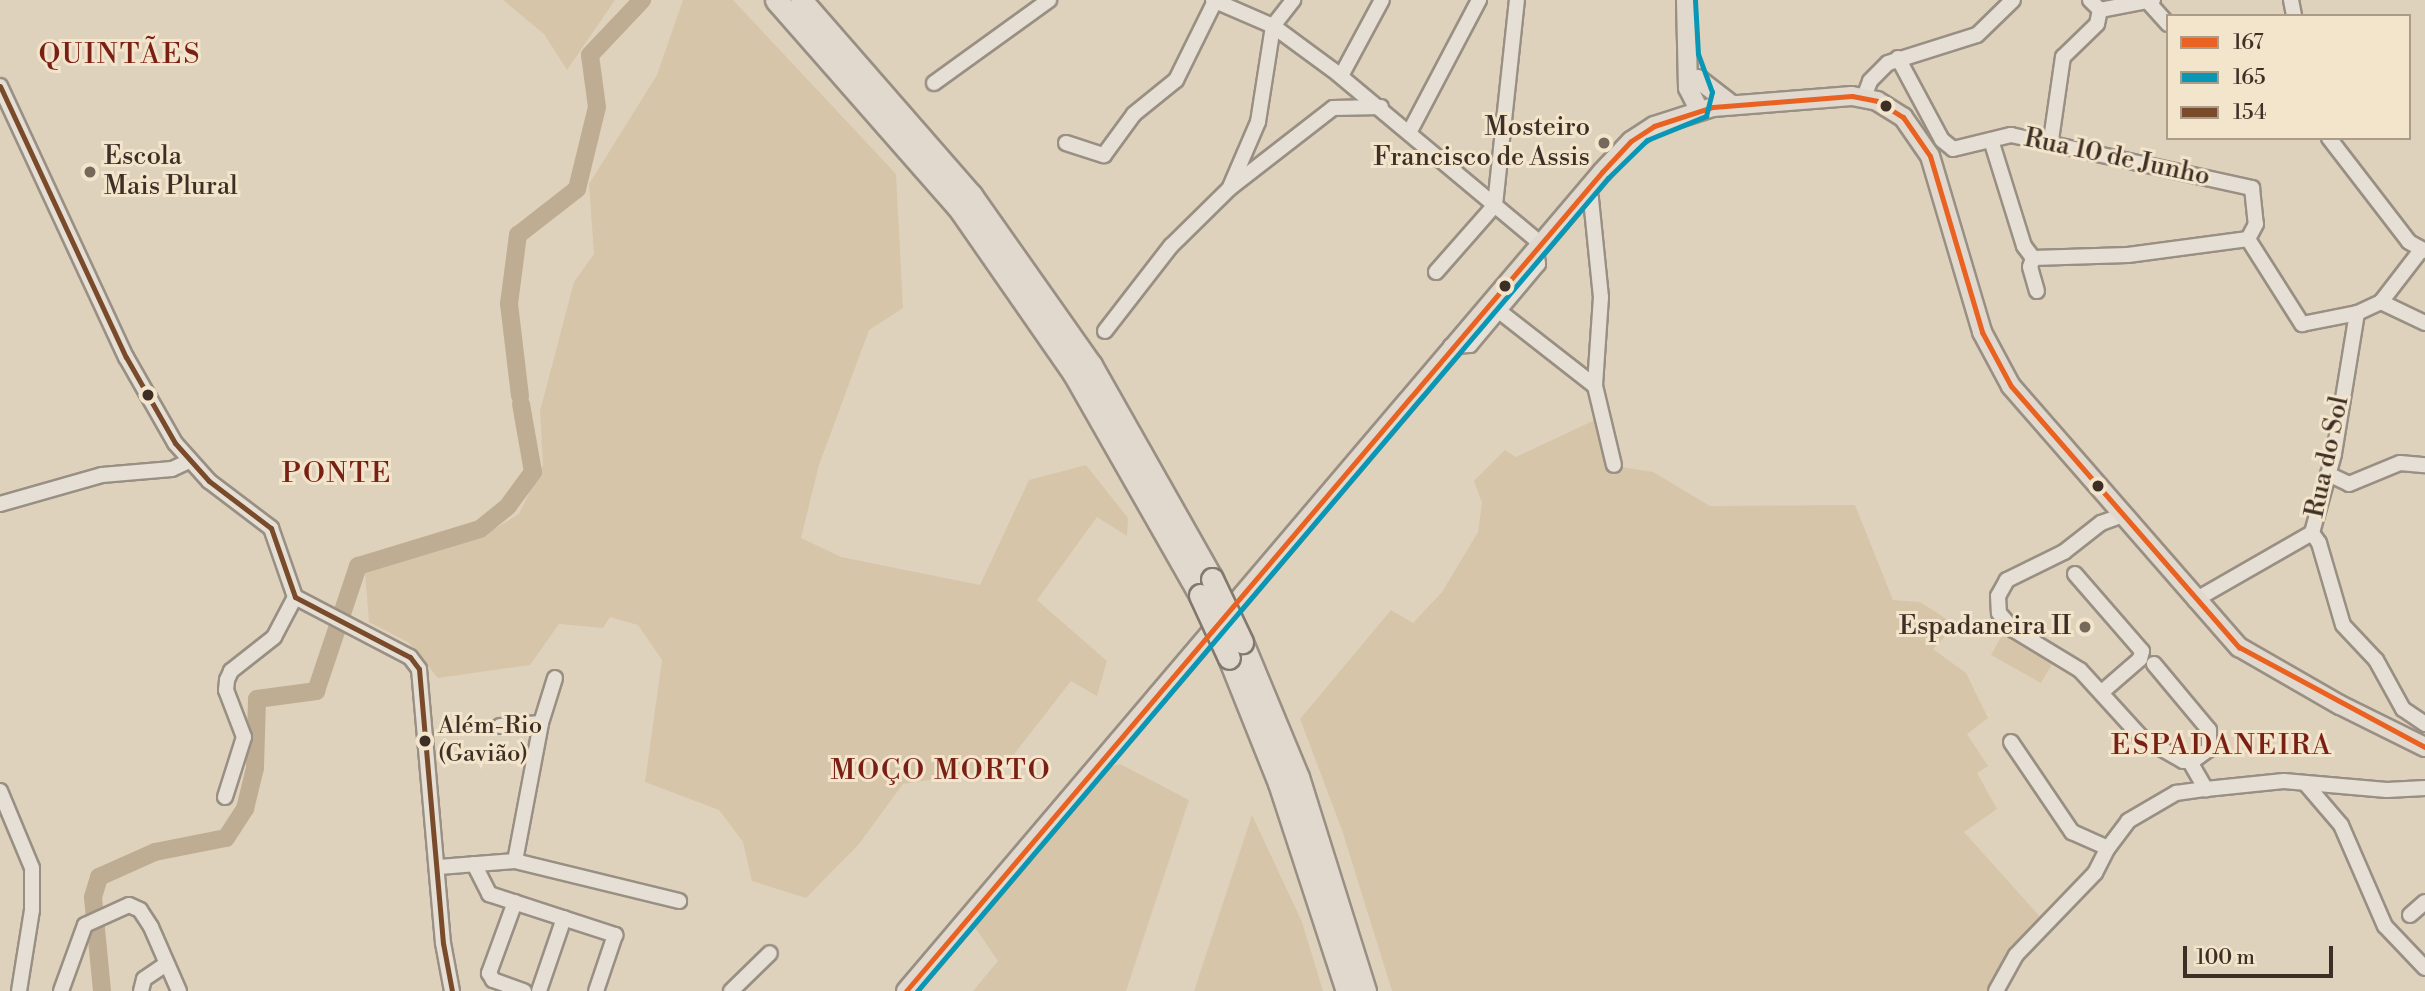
<!DOCTYPE html>
<html>
<head>
<meta charset="utf-8">
<style>
	body { margin:0 }
	#map { position:relative; width:2425px; height:991px; overflow:hidden; background:#dfd2bd; font-family:"Libre Bodoni",serif }
	div>[style] { position:absolute }
	[style*='--x'] { left:calc(var(--x)*1px); top:calc(var(--y)*1px); width:calc(var(--w)*1px); rotate:calc(var(--a)*1deg) }
	.green>* { inset:0; background:#d6c5a9 }
	.river>* { height:18px; margin:-9px; padding:0 9px; transform-origin:9px; border-radius:9px; background:#bfad93 }
	.roads { filter:drop-shadow(2px 0 #998f83) drop-shadow(-2px 0 #998f83) drop-shadow(0 2px #998f83) drop-shadow(0 -2px #998f83) }
	.minor>* { height:14px; margin:-7px; padding:0 7px; transform-origin:7px; border-radius:7px; background:#e5dfd5 }
	.major>* { height:18px; margin:-9px; padding:0 9px; transform-origin:9px; border-radius:9px; background:#e1d9cd }
	.highway>* { height:21px; margin:-10.5px; padding:0 10.5px; transform-origin:10.5px; border-radius:10.5px; background:#e1d9cd }
	.bridges { filter:drop-shadow(2px 0 #82796e) drop-shadow(-2px 0 #82796e) drop-shadow(0 2px #82796e) drop-shadow(0 -2px #82796e) }
	.highway-bridge>* { height:21px; margin:-10.5px; padding:0 10.5px; transform-origin:10.5px; border-radius:10.5px; background:#e1d9cd }
	.bus-1>* { height:5px; margin:-2.5px; padding:0 2.5px; transform-origin:2.5px; border-radius:2.5px; background:#e96222 }
	.bus-2>* { height:5px; margin:-2.5px; padding:0 2.5px; transform-origin:2.5px; border-radius:2.5px; background:#0997b5 }
	.bus-3>* { height:5px; margin:-2.5px; padding:0 2.5px; transform-origin:2.5px; border-radius:2.5px; background:#7a4b2a }
	.dots>* { width:19px; height:19px; translate:-50% -50%; box-sizing:border-box; border:4px solid #f3e4cc; border-radius:50% }
	span { translate:-50% -50%; white-space:nowrap; text-align:center; line-height:1.15; -webkit-text-stroke:6px #f3e4cc; paint-order:stroke }
	.bus-label { font-size:24px; color:#3e2f26 }
	.left { translate:0 -50%; text-align:left }
	.poi-label { font-size:26px; color:#3e2f26 }
	.right { translate:-100% -50%; text-align:right }
	.street-label { font-size:26px; color:#3e2f26 }
	.neighbourhood-label { font-size:28px; color:#7a1f14; letter-spacing:2px }
	.legend { position:absolute; left:2166px; top:14px; width:245px; height:126px; box-sizing:border-box; background:#f3e4cc; border:2px solid #ab9c8a; margin:0; padding:9px 12px; list-style:none; font-size:21px; color:#3e2f26 }
	.legend li { display:flex; align-items:center; gap:14px; height:35px }
	.legend b { width:35px; border:2px solid #ab9c8a }
	.scale { position:absolute; left:2183px; top:946px; width:150px; height:32px; box-sizing:border-box; border:4px solid #3e2f26; border-top:0; padding-left:9px; font-size:21px; line-height:24px; white-space:nowrap; color:#3e2f26; -webkit-text-stroke:5px #f3e4cc; paint-order:stroke }
</style>
</head>
<body>
<div id="map">
	<div class="green">
		<i style="clip-path:polygon(503px 0,615px 0,567px 70px,544px 34px)"></i>
		<i style="clip-path:polygon(683px 0,733px 0,896px 174px,903px 308px,869px 330px,819px 465px,801px 538px,841px 557px,980px 585px,1029px 480px,1086px 465px,1128px 518px,1127px 536px,1097px 517px,1037px 600px,1107px 661px,1097px 696px,1071px 681px,998px 775px,974px 773px,903px 784px,859px 844px,806px 898px,752px 881px,743px 842px,719px 810px,645px 782px,662px 660px,638px 625px,610px 617px,603px 628px,559px 624px,530px 665px,438px 678px,408px 642px,369px 622px,365px 572px,479px 538px,519px 514px,543px 465px,540px 411px,574px 282px,594px 254px,589px 184px,657px 75px)"></i>
		<i style="clip-path:polygon(1597px 419px,1609px 465px,1653px 472px,1710px 506px,1855px 505px,1893px 600px,1920px 602px,1956px 625px,1933px 649px,1966px 673px,1988px 718px,1967px 734px,1988px 766px,1977px 773px,1997px 809px,1964px 832px,2043px 920px,1990px 991px,1392px 991px,1342px 830px,1300px 719px,1391px 610px,1413px 623px,1442px 592px,1478px 532px,1482px 503px,1474px 481px,1505px 450px,1516px 457px)"></i>
		<i style="clip-path:polygon(2004px 631px,2055px 659px,2041px 683px,1991px 655px)"></i>
		<i style="clip-path:polygon(1120px 764px,1189px 800px,1126px 991px,973px 991px,998px 961px,974px 926px,1107px 768px)"></i>
		<i style="clip-path:polygon(1252px 815px,1302px 922px,1323px 991px,1194px 991px)"></i>
	</div>
	<div class="river">
		<i style="--x:520;--y:396;--w:93;--a:-96.8"></i>
		<i style="--x:509;--y:304;--w:70;--a:-82.6"></i>
		<i style="--x:518;--y:235;--w:75;--a:-37.9"></i>
		<i style="--x:577;--y:189;--w:84;--a:-76.3"></i>
		<i style="--x:597;--y:107;--w:52;--a:-97.7"></i>
		<i style="--x:590;--y:55;--w:76;--a:-46.6"></i>
		<i style="--x:102;--y:991;--w:94;--a:-95.5"></i>
		<i style="--x:93;--y:897;--w:21;--a:-73"></i>
		<i style="--x:99;--y:877;--w:61;--a:-24.1"></i>
		<i style="--x:155;--y:852;--w:72;--a:-11.2"></i>
		<i style="--x:226;--y:838;--w:35;--a:-57"></i>
		<i style="--x:245;--y:809;--w:42;--a:-76.3"></i>
		<i style="--x:255;--y:768;--w:69;--a:-88.3"></i>
		<i style="--x:257;--y:699;--w:60;--a:-7.7"></i>
		<i style="--x:316;--y:691;--w:132;--a:-71.4"></i>
		<i style="--x:358;--y:566;--w:127;--a:-16.9"></i>
		<i style="--x:480;--y:529;--w:36;--a:-39"></i>
		<i style="--x:508;--y:506;--w:42;--a:-53.7"></i>
		<i style="--x:533;--y:472;--w:69;--a:-100"></i>
	</div>
	<div class="roads">
		<div class="minor">
			<i style="--x:1213;--y:0;--w:65;--a:23.4"></i>
			<i style="--x:1273;--y:26;--w:74;--a:36.3"></i>
			<i style="--x:1333;--y:70;--w:270;--a:39.9"></i>
			<i style="--x:2090;--y:0;--w:14;--a:45"></i>
			<i style="--x:2100;--y:10;--w:54;--a:-10.7"></i>
			<i style="--x:2291;--y:0;--w:16;--a:79"></i>
			<i style="--x:2150;--y:4;--w:27;--a:48"></i>
			<i style="--x:1898;--y:58;--w:93;--a:61.8"></i>
			<i style="--x:1942;--y:140;--w:14;--a:39"></i>
			<i style="--x:1953;--y:149;--w:60;--a:-13.6"></i>
			<i style="--x:2011;--y:135;--w:247;--a:12.4"></i>
			<i style="--x:2252;--y:188;--w:36;--a:84"></i>
			<i style="--x:2256;--y:224;--w:17;--a:118"></i>
			<i style="--x:1341;--y:76;--w:86;--a:-61.7"></i>
			<i style="--x:934;--y:83;--w:142;--a:-35.8"></i>
			<i style="--x:0;--y:86;--w:299;--a:65.1"></i>
			<i style="--x:126;--y:357;--w:99;--a:60.3"></i>
			<i style="--x:175;--y:443;--w:51;--a:48.2"></i>
			<i style="--x:209;--y:481;--w:78;--a:37.2"></i>
			<i style="--x:271;--y:528;--w:73;--a:70.8"></i>
			<i style="--x:295;--y:597;--w:130;--a:27.6"></i>
			<i style="--x:410;--y:657;--w:15;--a:53"></i>
			<i style="--x:419;--y:669;--w:275;--a:85"></i>
			<i style="--x:443;--y:943;--w:49;--a:79.4"></i>
			<i style="--x:1864;--y:97;--w:17;--a:-69"></i>
			<i style="--x:1870;--y:81;--w:25;--a:-45"></i>
			<i style="--x:1888;--y:63;--w:93;--a:-17.5"></i>
			<i style="--x:1977;--y:35;--w:50;--a:-44.2"></i>
			<i style="--x:1410;--y:131;--w:148;--a:-62.2"></i>
			<i style="--x:2329;--y:138;--w:131;--a:52.4"></i>
			<i style="--x:2409;--y:242;--w:18;--a:29"></i>
			<i style="--x:1991;--y:140;--w:111;--a:72.7"></i>
			<i style="--x:2024;--y:246;--w:15;--a:53"></i>
			<i style="--x:2033;--y:258;--w:95;--a:-1.8"></i>
			<i style="--x:2128;--y:255;--w:121;--a:-7.6"></i>
			<i style="--x:2051;--y:140;--w:84;--a:-81.8"></i>
			<i style="--x:2063;--y:57;--w:47;--a:-44.1"></i>
			<i style="--x:2097;--y:24;--w:14;--a:-78"></i>
			<i style="--x:1066;--y:143;--w:40;--a:18"></i>
			<i style="--x:1104;--y:155;--w:51;--a:-53.8"></i>
			<i style="--x:1134;--y:114;--w:54;--a:-39"></i>
			<i style="--x:1176;--y:80;--w:88;--a:-63.7"></i>
			<i style="--x:1230;--y:187;--w:71;--a:-66.7"></i>
			<i style="--x:1258;--y:122;--w:97;--a:-81.1"></i>
			<i style="--x:1273;--y:26;--w:33;--a:-52"></i>
			<i style="--x:1583;--y:193;--w:10;--a:37"></i>
			<i style="--x:1591;--y:199;--w:99;--a:84.2"></i>
			<i style="--x:1601;--y:297;--w:89;--a:93.9"></i>
			<i style="--x:2248;--y:239;--w:101;--a:57.6"></i>
			<i style="--x:2302;--y:324;--w:56;--a:-11.3"></i>
			<i style="--x:2033;--y:258;--w:9;--a:108"></i>
			<i style="--x:2030;--y:267;--w:25;--a:74"></i>
			<i style="--x:1436;--y:272;--w:89;--a:-48.6"></i>
			<i style="--x:1495;--y:205;--w:206;--a:-83.9"></i>
			<i style="--x:2381;--y:302;--w:66;--a:-52.4"></i>
			<i style="--x:1499;--y:311;--w:122;--a:38"></i>
			<i style="--x:1595;--y:386;--w:81;--a:76.5"></i>
			<i style="--x:2425;--y:323;--w:49;--a:-154.5"></i>
			<i style="--x:2381;--y:302;--w:26;--a:155"></i>
			<i style="--x:2357;--y:313;--w:143;--a:99.3"></i>
			<i style="--x:2334;--y:454;--w:82;--a:105.6"></i>
			<i style="--x:2312;--y:533;--w:12;--a:55"></i>
			<i style="--x:2319;--y:543;--w:85;--a:73.7"></i>
			<i style="--x:2343;--y:625;--w:48;--a:46.7"></i>
			<i style="--x:2376;--y:660;--w:56;--a:61.1"></i>
			<i style="--x:2403;--y:709;--w:27;--a:34"></i>
			<i style="--x:1105;--y:331;--w:108;--a:-52.2"></i>
			<i style="--x:1171;--y:246;--w:83;--a:-44.5"></i>
			<i style="--x:1230;--y:188;--w:130;--a:-37.8"></i>
			<i style="--x:1333;--y:108;--w:48;--a:-1.2"></i>
			<i style="--x:1451;--y:346;--w:19;--a:-3"></i>
			<i style="--x:1470;--y:345;--w:106;--a:-50"></i>
			<i style="--x:1538;--y:264;--w:15;--a:-98"></i>
			<i style="--x:2328;--y:474;--w:23;--a:25"></i>
			<i style="--x:2349;--y:484;--w:55;--a:-22.4"></i>
			<i style="--x:2400;--y:463;--w:25;--a:5"></i>
			<i style="--x:0;--y:504;--w:106;--a:-15.9"></i>
			<i style="--x:102;--y:475;--w:70;--a:-4.9"></i>
			<i style="--x:172;--y:469;--w:19;--a:-25"></i>
			<i style="--x:2123;--y:515;--w:23;--a:160"></i>
			<i style="--x:2101;--y:523;--w:47;--a:141.9"></i>
			<i style="--x:2064;--y:552;--w:64;--a:153.8"></i>
			<i style="--x:2007;--y:580;--w:18;--a:119"></i>
			<i style="--x:1998;--y:596;--w:17;--a:87"></i>
			<i style="--x:1999;--y:613;--w:23;--a:49"></i>
			<i style="--x:2014;--y:630;--w:77;--a:31.2"></i>
			<i style="--x:2080;--y:670;--w:91;--a:47.7"></i>
			<i style="--x:2141;--y:737;--w:48;--a:29.7"></i>
			<i style="--x:2183;--y:761;--w:11;--a:-5"></i>
			<i style="--x:2194;--y:760;--w:19;--a:-36"></i>
			<i style="--x:2209;--y:749;--w:19;--a:-90"></i>
			<i style="--x:2209;--y:730;--w:86;--a:-129.8"></i>
			<i style="--x:2075;--y:574;--w:102;--a:49"></i>
			<i style="--x:2142;--y:651;--w:8;--a:104"></i>
			<i style="--x:2140;--y:659;--w:50;--a:139"></i>
			<i style="--x:2195;--y:600;--w:135;--a:-29.8"></i>
			<i style="--x:500;--y:726;--w:41;--a:-4.2"></i>
			<i style="--x:2011;--y:742;--w:109;--a:55.9"></i>
			<i style="--x:2072;--y:832;--w:39;--a:24"></i>
			<i style="--x:2108;--y:848;--w:34;--a:-53"></i>
			<i style="--x:2128;--y:821;--w:56;--a:-30.3"></i>
			<i style="--x:2176;--y:793;--w:30;--a:-8"></i>
			<i style="--x:2189;--y:760;--w:34;--a:60"></i>
			<i style="--x:2206;--y:789;--w:78;--a:-5.9"></i>
			<i style="--x:2284;--y:781;--w:103;--a:5"></i>
			<i style="--x:2387;--y:790;--w:38;--a:-3"></i>
			<i style="--x:2305;--y:783;--w:55;--a:49.4"></i>
			<i style="--x:2341;--y:825;--w:110;--a:66.5"></i>
			<i style="--x:2385;--y:926;--w:58;--a:46.4"></i>
			<i style="--x:0;--y:791;--w:83;--a:67.4"></i>
			<i style="--x:32;--y:868;--w:42;--a:90"></i>
			<i style="--x:32;--y:910;--w:82;--a:99.1"></i>
			<i style="--x:225;--y:797;--w:63;--a:-72.4"></i>
			<i style="--x:244;--y:737;--w:50;--a:-111"></i>
			<i style="--x:226;--y:690;--w:10;--a:-84"></i>
			<i style="--x:227;--y:680;--w:10;--a:-66"></i>
			<i style="--x:231;--y:671;--w:55;--a:-38.3"></i>
			<i style="--x:274;--y:637;--w:45;--a:-62.3"></i>
			<i style="--x:515;--y:861;--w:140;--a:-79.3"></i>
			<i style="--x:541;--y:723;--w:47;--a:-72.7"></i>
			<i style="--x:474;--y:864;--w:34;--a:63"></i>
			<i style="--x:489;--y:894;--w:133;--a:18"></i>
			<i style="--x:615;--y:935;--w:59;--a:108.7"></i>
			<i style="--x:439;--y:867;--w:76;--a:-4.5"></i>
			<i style="--x:515;--y:861;--w:169;--a:13.7"></i>
			<i style="--x:515;--y:902;--w:76;--a:110.1"></i>
			<i style="--x:489;--y:973;--w:8;--a:60"></i>
			<i style="--x:493;--y:980;--w:33;--a:20"></i>
			<i style="--x:2410;--y:915;--w:20;--a:-41"></i>
			<i style="--x:61;--y:991;--w:70;--a:-70"></i>
			<i style="--x:85;--y:925;--w:48;--a:-24.4"></i>
			<i style="--x:129;--y:905;--w:12;--a:24"></i>
			<i style="--x:140;--y:910;--w:20;--a:57"></i>
			<i style="--x:151;--y:927;--w:70;--a:66.4"></i>
			<i style="--x:141;--y:991;--w:12;--a:-76"></i>
			<i style="--x:144;--y:979;--w:27;--a:-34"></i>
			<i style="--x:539;--y:991;--w:77;--a:-71.1"></i>
			<i style="--x:731;--y:991;--w:54;--a:-44.3"></i>
			<i style="--x:1996;--y:991;--w:41;--a:-60.9"></i>
			<i style="--x:2016;--y:955;--w:114;--a:-46.1"></i>
			<i style="--x:2095;--y:873;--w:28;--a:-63"></i>
		</div>
		<div class="major">
			<i style="--x:1686;--y:0;--w:88;--a:88.7"></i>
			<i style="--x:1688;--y:88;--w:25;--a:63"></i>
			<i style="--x:1698;--y:79;--w:43;--a:37.4"></i>
			<i style="--x:906;--y:991;--w:1075;--a:-49.64"></i>
			<i style="--x:1602;--y:172;--w:42;--a:-46.9"></i>
			<i style="--x:1631;--y:141;--w:27;--a:-33"></i>
			<i style="--x:1654;--y:126;--w:62;--a:-17.9"></i>
			<i style="--x:1713;--y:107;--w:139;--a:-4.5"></i>
			<i style="--x:1852;--y:96;--w:25;--a:11"></i>
			<i style="--x:1877;--y:101;--w:31;--a:32"></i>
			<i style="--x:1903;--y:117;--w:47;--a:55.3"></i>
			<i style="--x:1930;--y:156;--w:184;--a:73.5"></i>
			<i style="--x:1982;--y:332;--w:61;--a:61.8"></i>
			<i style="--x:2011;--y:386;--w:347;--a:48.9"></i>
			<i style="--x:2239;--y:647;--w:116;--a:29.9"></i>
			<i style="--x:2340;--y:705;--w:95;--a:26.3"></i>
		</div>
		<div class="highway">
			<i style="--x:776;--y:0;--w:276;--a:48.7"></i>
			<i style="--x:958;--y:207;--w:203;--a:55.2"></i>
			<i style="--x:1074;--y:374;--w:254;--a:60.3"></i>
			<i style="--x:801;--y:0;--w:259;--a:48.9"></i>
			<i style="--x:971;--y:195;--w:208;--a:54.8"></i>
			<i style="--x:1091;--y:365;--w:246;--a:60.5"></i>
			<i style="--x:1242;--y:642;--w:146;--a:67.5"></i>
			<i style="--x:1298;--y:777;--w:224;--a:72.6"></i>
			<i style="--x:1229;--y:658;--w:135;--a:68.2"></i>
			<i style="--x:1279;--y:783;--w:219;--a:71.9"></i>
		</div>
	</div>
	<div class="bridges">
		<div class="highway-bridge">
			<i style="--x:1212;--y:579;--w:70;--a:64.5"></i>
			<i style="--x:1200;--y:595;--w:69;--a:65.3"></i>
		</div>
	</div>
	<div class="bus-1">
		<i style="--x:906;--y:991;--w:1075;--a:-49.64"></i>
		<i style="--x:1602;--y:172;--w:42;--a:-46.9"></i>
		<i style="--x:1631;--y:141;--w:27;--a:-33"></i>
		<i style="--x:1654;--y:126;--w:62;--a:-17.9"></i>
		<i style="--x:1713;--y:107;--w:139;--a:-4.5"></i>
		<i style="--x:1852;--y:96;--w:25;--a:11"></i>
		<i style="--x:1877;--y:101;--w:31;--a:32"></i>
		<i style="--x:1903;--y:117;--w:47;--a:55.3"></i>
		<i style="--x:1930;--y:156;--w:184;--a:73.5"></i>
		<i style="--x:1982;--y:332;--w:61;--a:61.8"></i>
		<i style="--x:2011;--y:386;--w:347;--a:48.9"></i>
		<i style="--x:2239;--y:647;--w:211;--a:28.3"></i>
	</div>
	<div class="bus-2">
		<i style="--x:917;--y:991;--w:1067;--a:-49.64"></i>
		<i style="--x:1608;--y:178;--w:54;--a:-44.3"></i>
		<i style="--x:1647;--y:140;--w:64;--a:-22.1"></i>
		<i style="--x:1706;--y:116;--w:25;--a:-76"></i>
		<i style="--x:1712;--y:92;--w:40;--a:-110.2"></i>
		<i style="--x:1698;--y:54;--w:54;--a:-93.2"></i>
	</div>
	<div class="bus-3">
		<i style="--x:0;--y:86;--w:299;--a:65.1"></i>
		<i style="--x:126;--y:357;--w:99;--a:60.3"></i>
		<i style="--x:175;--y:443;--w:51;--a:48.2"></i>
		<i style="--x:209;--y:481;--w:78;--a:37.2"></i>
		<i style="--x:271;--y:528;--w:73;--a:70.8"></i>
		<i style="--x:295;--y:597;--w:130;--a:27.6"></i>
		<i style="--x:410;--y:657;--w:15;--a:53"></i>
		<i style="--x:419;--y:669;--w:275;--a:85"></i>
		<i style="--x:443;--y:943;--w:49;--a:79.4"></i>
	</div>
	<div class="dots">
		<i style="left:1886px;top:106px;background:#3e2f26"></i>
		<i style="left:1604px;top:143px;background:#76685b"></i>
		<i style="left:90px;top:172px;background:#76685b"></i>
		<i style="left:1505px;top:286px;background:#3e2f26"></i>
		<i style="left:148px;top:395px;background:#3e2f26"></i>
		<i style="left:2098px;top:486px;background:#3e2f26"></i>
		<i style="left:2085px;top:627px;background:#76685b"></i>
		<i style="left:425px;top:741px;background:#3e2f26"></i>
	</div>
	<div class="bus-label">
		<span class="left" style="left:438px;top:741px">Além-Rio<br>(Gavião)</span>
	</div>
	<div class="poi-label">
		<span class="right" style="left:1590px;top:143px">Mosteiro<br>Francisco de Assis</span>
		<span class="left" style="left:104px;top:172px">Escola<br>Mais Plural</span>
		<span class="right" style="left:2071px;top:627px">Espadaneira II</span>
	</div>
	<div class="street-label">
		<span style="left:2117px;top:158px;rotate:12deg">Rua 10 de Junho</span>
		<span style="left:2328px;top:457px;rotate:-78deg">Rua do Sol</span>
	</div>
	<div class="neighbourhood-label">
		<span style="left:120px;top:55px">QUINTÃES</span>
		<span style="left:337px;top:474px">PONTE</span>
		<span style="left:2222px;top:746px">ESPADANEIRA</span>
		<span style="left:941px;top:771px">MOÇO MORTO</span>
	</div>
	<ul class="legend">
	<li><b style="height:9px;background:#e96222"></b>167</li>
	<li><b style="height:9px;background:#0997b5"></b>165</li>
	<li><b style="height:9px;background:#7a4b2a"></b>154</li>
	</ul>
	<div class="scale">100 m</div>
</div>
</body>
</html>
